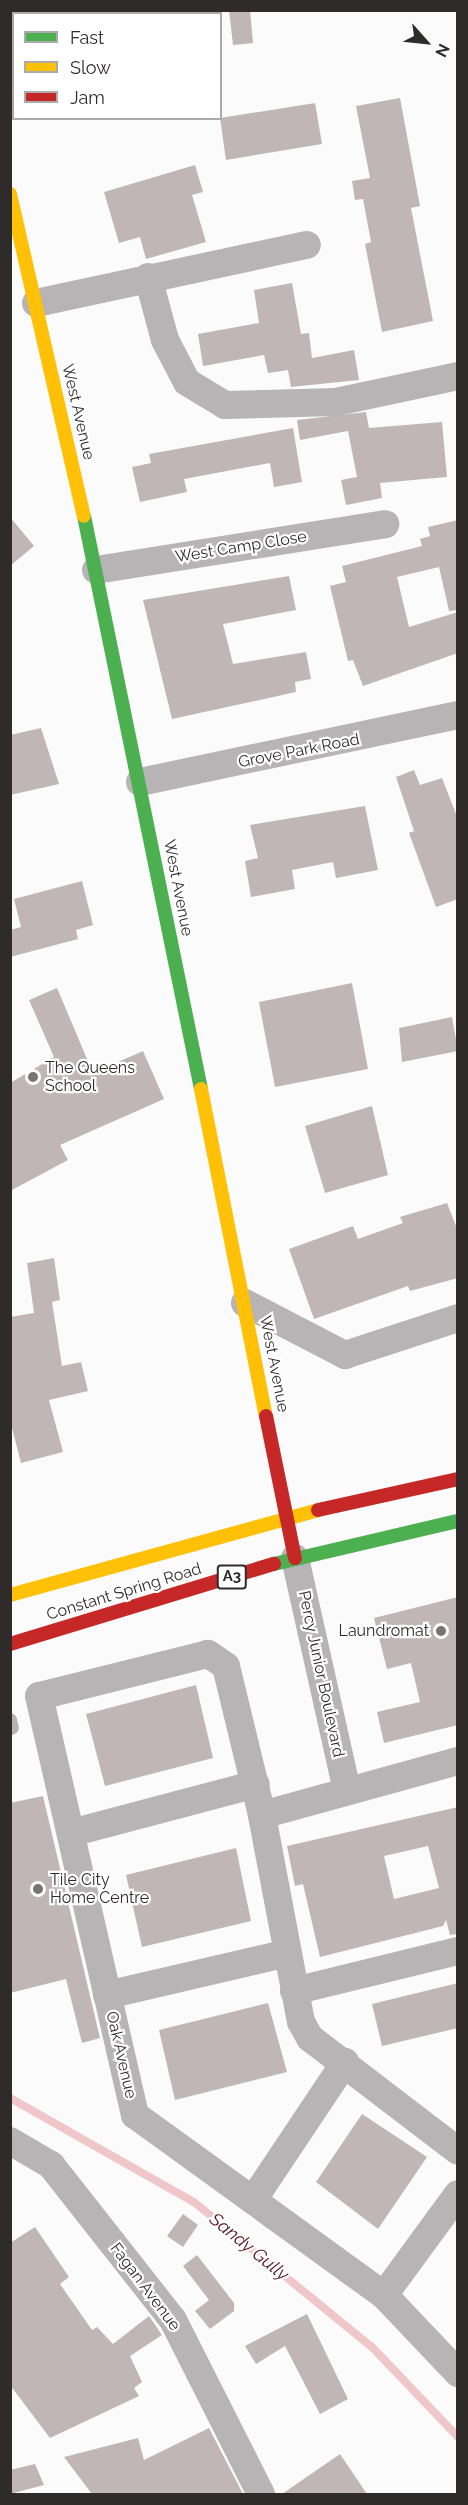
<!DOCTYPE html>
<html>
<head>
<meta charset="utf-8">
<style>
	body { margin:0 }
	#map { position:relative; width:468px; height:2505px; overflow:hidden; background:#fcfbfb; font-family:Raleway,sans-serif }
	div>[style] { position:absolute }
	[style*='--x'] { left:calc(var(--x)*1px); top:calc(var(--y)*1px); width:calc(var(--w)*1px); rotate:calc(var(--a)*1deg) }
	.stream>* { height:8px; margin:-4px; padding:0 4px; transform-origin:4px; border-radius:4px; background:#efc7c9 }
	.building>* { inset:0; background:#c0b6b7 }
	.lane>* { height:14px; margin:-7px; padding:0 7px; transform-origin:7px; border-radius:7px; background:#b6b4b4 }
	.street>* { height:28px; margin:-14px; padding:0 14px; transform-origin:14px; border-radius:14px; background:#b6b4b4 }
	.fast>* { height:14px; margin:-7px; padding:0 7px; transform-origin:7px; border-radius:7px; background:#4caf50 }
	.slow>* { height:14px; margin:-7px; padding:0 7px; transform-origin:7px; border-radius:7px; background:#ffc107 }
	.jam>* { height:14px; margin:-7px; padding:0 7px; transform-origin:7px; border-radius:7px; background:#c62828 }
	.dots>* { width:16px; height:16px; translate:-50% -50%; box-sizing:border-box; border:3px solid #fff; border-radius:50% }
	span { translate:-50% -50%; white-space:nowrap; text-align:center; line-height:1.15; -webkit-text-stroke:4.5px #fff; paint-order:stroke }
	.shield-label span { padding:2px 4px; background:#fff; border:2px solid; border-radius:4px; -webkit-text-stroke-width:0 }
	.shield-label { font-size:15px; color:#302b2b; font-weight:700 }
	.street-label { font-size:16px; color:#302b2b }
	.poi-label { font-size:16px; color:#302b2b }
	.left { translate:0 -50%; text-align:left }
	.right { translate:-100% -50%; text-align:right }
	.water-label { font-size:18px; color:#55141f; font-style:italic }
	.frame { position:absolute; inset:0; border:12px solid #302b2b; pointer-events:none }
	.legend { position:absolute; left:12px; top:12px; width:210px; height:108px; box-sizing:border-box; background:#fff; border:2px solid #acaaaa; margin:0; padding:8px 10px; list-style:none; font-size:18px; color:#302b2b }
	.legend li { display:flex; align-items:center; gap:12px; height:30px }
	.legend b { width:30px; border:2px solid #acaaaa }
	.north { position:absolute; left:396px; top:12px; width:60px; height:60px; -webkit-text-stroke:4px #fff; paint-order:stroke; rotate:117deg; font-size:16px; font-weight:700; line-height:24px; text-align:center; color:#302b2b }
	.north::after { content:''; display:block; margin:auto; width:21px; height:27px; background:#302b2b; clip-path:polygon(50% 0,100% 100%,50% 72%,0 100%) }
</style>
</head>
<body>
<div id="map">
	<div class="stream">
		<i style="--x:10;--y:2098;--w:211;--a:29.5"></i>
		<i style="--x:194;--y:2202;--w:230;--a:39.2"></i>
		<i style="--x:372;--y:2347;--w:124;--a:46.3"></i>
	</div>
	<div class="building">
		<i style="clip-path:polygon(229px 10px,250px 10px,253px 43px,233px 45px)"></i>
		<i style="clip-path:polygon(400px 98px,420px 206px,411px 208px,433px 321px,382px 332px,365px 244px,371px 242px,363px 199px,355px 200px,352px 181px,370px 178px,356px 106px)"></i>
		<i style="clip-path:polygon(315px 103px,322px 144px,226px 160px,220px 118px)"></i>
		<i style="clip-path:polygon(195px 165px,203px 192px,192px 195px,206px 242px,146px 259px,140px 237px,119px 243px,104px 192px)"></i>
		<i style="clip-path:polygon(292px 283px,301px 334px,309px 333px,312px 358px,354px 350px,359px 380px,291px 387px,288px 370px,268px 373px,264px 355px,203px 366px,198px 334px,259px 323px,254px 290px)"></i>
		<i style="clip-path:polygon(366px 412px,369px 428px,442px 422px,447px 477px,380px 483px,382px 498px,346px 505px,341px 480px,357px 477px,348px 431px,300px 440px,297px 420px)"></i>
		<i style="clip-path:polygon(293px 428px,302px 482px,274px 487px,270px 463px,184px 479px,187px 492px,140px 502px,132px 467px,151px 463px,149px 454px)"></i>
		<i style="clip-path:polygon(10px 517px,34px 546px,10px 566px)"></i>
		<i style="clip-path:polygon(458px 520px,458px 610px,449px 611px,439px 567px,397px 577px,409px 627px,458px 612px,458px 653px,363px 686px,353px 660px,348px 661px,330px 586px,346px 582px,342px 566px,422px 546px,420px 539px,430px 536px,428px 527px)"></i>
		<i style="clip-path:polygon(289px 576px,296px 610px,223px 624px,233px 664px,306px 652px,311px 679px,295px 682px,296px 692px,172px 719px,143px 600px)"></i>
		<i style="clip-path:polygon(41px 728px,59px 784px,10px 795px,10px 735px)"></i>
		<i style="clip-path:polygon(414px 770px,420px 785px,442px 778px,458px 819px,458px 899px,436px 907px,409px 833px,414px 831px,396px 777px)"></i>
		<i style="clip-path:polygon(365px 806px,378px 870px,336px 878px,333px 862px,292px 870px,295px 889px,251px 897px,245px 861px,258px 858px,250px 825px)"></i>
		<i style="clip-path:polygon(82px 881px,93px 925px,76px 930px,78px 939px,10px 957px,10px 930px,21px 927px,14px 899px)"></i>
		<i style="clip-path:polygon(352px 983px,368px 1069px,275px 1087px,259px 1002px)"></i>
		<i style="clip-path:polygon(57px 988px,93px 1073px,143px 1051px,164px 1099px,60px 1145px,68px 1160px,10px 1191px,10px 1083px,54px 1057px,29px 1000px)"></i>
		<i style="clip-path:polygon(452px 1017px,458px 1051px,402px 1062px,399px 1028px)"></i>
		<i style="clip-path:polygon(372px 1106px,388px 1175px,325px 1193px,305px 1126px)"></i>
		<i style="clip-path:polygon(447px 1203px,458px 1231px,458px 1278px,410px 1291px,408px 1286px,314px 1319px,289px 1249px,353px 1226px,358px 1239px,403px 1223px,400px 1217px)"></i>
		<i style="clip-path:polygon(54px 1258px,60px 1300px,52px 1302px,62px 1366px,81px 1362px,88px 1391px,49px 1400px,63px 1452px,21px 1463px,10px 1420px,10px 1317px,34px 1313px,27px 1263px)"></i>
		<i style="clip-path:polygon(458px 1597px,458px 1725px,384px 1743px,377px 1712px,420px 1702px,411px 1663px,387px 1669px,374px 1618px)"></i>
		<i style="clip-path:polygon(196px 1685px,213px 1758px,105px 1786px,86px 1714px)"></i>
		<i style="clip-path:polygon(43px 1796px,100px 2038px,82px 2043px,66px 1979px,10px 1993px,10px 1803px)"></i>
		<i style="clip-path:polygon(evenodd,458px 1807px,458px 1934px,450px 1935px,446px 1920px,443px 1926px,320px 1957px,303px 1884px,295px 1886px,287px 1846px,458px 1807px,428px 1846px,439px 1888px,394px 1899px,384px 1856px,428px 1846px)"></i>
		<i style="clip-path:polygon(236px 1848px,251px 1921px,142px 1947px,126px 1875px)"></i>
		<i style="clip-path:polygon(458px 1983px,458px 2028px,382px 2046px,372px 2004px)"></i>
		<i style="clip-path:polygon(268px 2003px,287px 2072px,175px 2100px,159px 2030px)"></i>
		<i style="clip-path:polygon(362px 2114px,427px 2157px,378px 2229px,316px 2182px)"></i>
		<i style="clip-path:polygon(183px 2214px,198px 2225px,183px 2247px,167px 2236px)"></i>
		<i style="clip-path:polygon(35px 2227px,69px 2277px,60px 2284px,92px 2330px,97px 2327px,113px 2344px,149px 2316px,162px 2335px,130px 2356px,142px 2382px,134px 2388px,139px 2396px,50px 2438px,10px 2385px,10px 2243px)"></i>
		<i style="clip-path:polygon(197px 2255px,234px 2303px,234px 2311px,210px 2329px,195px 2311px,209px 2300px,183px 2266px)"></i>
		<i style="clip-path:polygon(307px 2314px,348px 2399px,320px 2414px,285px 2346px,256px 2364px,245px 2346px)"></i>
		<i style="clip-path:polygon(209px 2428px,243px 2494px,92px 2494px,64px 2457px,138px 2438px,144px 2460px)"></i>
		<i style="clip-path:polygon(340px 2454px,367px 2494px,282px 2494px)"></i>
		<i style="clip-path:polygon(35px 2464px,44px 2485px,10px 2494px,10px 2470px)"></i>
	</div>
	<div class="lane">
		<i style="--x:10;--y:1720;--w:8;--a:76"></i>
	</div>
	<div class="street">
		<i style="--x:148;--y:277;--w:65;--a:74.9"></i>
		<i style="--x:165;--y:340;--w:47;--a:62.4"></i>
		<i style="--x:187;--y:382;--w:44;--a:31.2"></i>
		<i style="--x:225;--y:405;--w:111;--a:-1.5"></i>
		<i style="--x:336;--y:402;--w:125;--a:-12"></i>
		<i style="--x:36;--y:303;--w:277;--a:-12.1"></i>
		<i style="--x:96;--y:570;--w:293;--a:-9"></i>
		<i style="--x:140;--y:782;--w:325;--a:-11.9"></i>
		<i style="--x:245;--y:1303;--w:113;--a:27.5"></i>
		<i style="--x:345;--y:1355;--w:119;--a:-18.1"></i>
		<i style="--x:295;--y:1558;--w:238;--a:77.4"></i>
		<i style="--x:262;--y:1815;--w:203;--a:-15.4"></i>
		<i style="--x:71;--y:1833;--w:191;--a:-14.8"></i>
		<i style="--x:294;--y:1991;--w:169;--a:-13.7"></i>
		<i style="--x:107;--y:1995;--w:185;--a:-13.1"></i>
		<i style="--x:10;--y:2141;--w:48;--a:30.3"></i>
		<i style="--x:51;--y:2165;--w:197;--a:51.8"></i>
		<i style="--x:173;--y:2320;--w:195;--a:63.2"></i>
		<i style="--x:458;--y:2151;--w:186;--a:-142.6"></i>
		<i style="--x:310;--y:2038;--w:18;--a:-119"></i>
		<i style="--x:301;--y:2022;--w:211;--a:-100.7"></i>
		<i style="--x:262;--y:1815;--w:153;--a:-103.6"></i>
		<i style="--x:226;--y:1666;--w:22;--a:-146"></i>
		<i style="--x:208;--y:1654;--w:174;--a:166"></i>
		<i style="--x:39;--y:1696;--w:430;--a:77.1"></i>
		<i style="--x:135;--y:2115;--w:307;--a:35.9"></i>
		<i style="--x:384;--y:2295;--w:108;--a:46.5"></i>
		<i style="--x:253;--y:2200;--w:166;--a:-56.3"></i>
		<i style="--x:384;--y:2295;--w:125;--a:-53.8"></i>
	</div>
	<div class="fast">
		<i style="--x:84;--y:516;--w:585;--a:78.46"></i>
		<i style="--x:274;--y:1564;--w:189;--a:-13.2"></i>
	</div>
	<div class="slow">
		<i style="--x:10;--y:194;--w:330;--a:77.1"></i>
		<i style="--x:201;--y:1089;--w:333;--a:78.8"></i>
		<i style="--x:10;--y:1595;--w:320;--a:-15.4"></i>
	</div>
	<div class="jam">
		<i style="--x:266;--y:1416;--w:145;--a:78.5"></i>
		<i style="--x:318;--y:1510;--w:143;--a:-12.5"></i>
		<i style="--x:10;--y:1644;--w:276;--a:-16.9"></i>
	</div>
	<div class="dots">
		<i style="left:33px;top:1077px;background:#777474"></i>
		<i style="left:441px;top:1631px;background:#777474"></i>
		<i style="left:38px;top:1889px;background:#777474"></i>
	</div>
	<div class="shield-label">
		<span style="left:232px;top:1577px">A3</span>
	</div>
	<div class="street-label">
		<span style="left:78px;top:412px;rotate:77deg">West Avenue</span>
		<span style="left:241px;top:547px;rotate:-9deg">West Camp Close</span>
		<span style="left:299px;top:751px;rotate:-11deg">Grove Park Road</span>
		<span style="left:178px;top:888px;rotate:79deg">West Avenue</span>
		<span style="left:274px;top:1364px;rotate:79deg">West Avenue</span>
		<span style="left:124px;top:1592px;rotate:-17deg">Constant Spring Road</span>
		<span style="left:321px;top:1674px;rotate:78deg">Percy Junior Boulevard</span>
		<span style="left:121px;top:2055px;rotate:77deg">Oak Avenue</span>
		<span style="left:145px;top:2287px;rotate:53deg">Fagan Avenue</span>
	</div>
	<div class="poi-label">
		<span class="left" style="left:45px;top:1077px">The Queens<br>School</span>
		<span class="right" style="left:429px;top:1631px">Laundromat</span>
		<span class="left" style="left:50px;top:1889px">Tile City<br>Home Centre</span>
	</div>
	<div class="water-label">
		<span style="left:249px;top:2247px;rotate:39deg">Sandy Gully</span>
	</div>
	<div class="frame"></div>
	<ul class="legend">
	<li><b style="height:8px;background:#4caf50"></b>Fast</li>
	<li><b style="height:8px;background:#ffc107"></b>Slow</li>
	<li><b style="height:8px;background:#c62828"></b>Jam</li>
	</ul>
	<div class="north">N</div>
</div>
</body>
</html>
